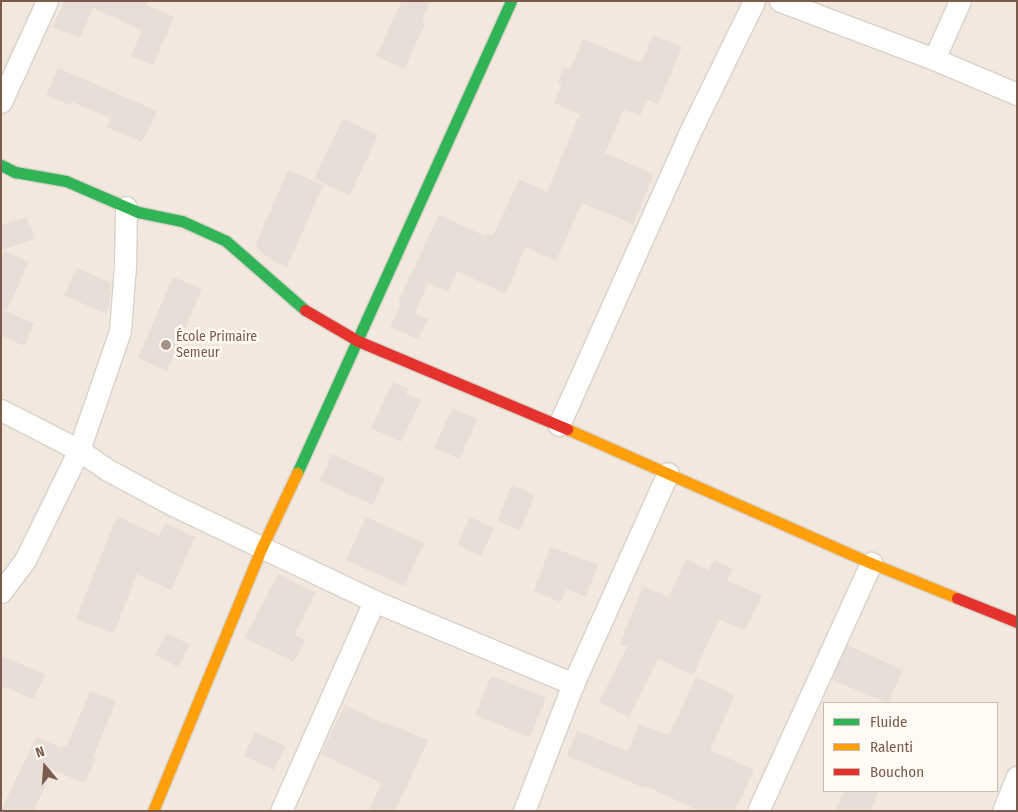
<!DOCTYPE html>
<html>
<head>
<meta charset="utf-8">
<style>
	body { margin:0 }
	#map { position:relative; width:1018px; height:812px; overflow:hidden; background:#f9f5f0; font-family:"Fira Sans Condensed",sans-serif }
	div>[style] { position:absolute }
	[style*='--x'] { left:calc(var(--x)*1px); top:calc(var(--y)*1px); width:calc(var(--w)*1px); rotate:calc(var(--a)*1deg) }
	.residential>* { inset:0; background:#f2e8de }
	.building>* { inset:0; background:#e6ded7 }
	.roads { filter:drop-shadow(1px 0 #d7d1cb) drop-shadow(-1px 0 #d7d1cb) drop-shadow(0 1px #d7d1cb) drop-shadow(0 -1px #d7d1cb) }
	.street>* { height:21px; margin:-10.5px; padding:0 10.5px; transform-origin:10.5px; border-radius:10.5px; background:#fefefd }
	.fast>* { height:11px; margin:-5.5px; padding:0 5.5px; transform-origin:5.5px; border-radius:5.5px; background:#30b455 }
	.slow>* { height:11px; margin:-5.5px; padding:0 5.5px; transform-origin:5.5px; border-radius:5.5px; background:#ff9f0a }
	.jam>* { height:11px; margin:-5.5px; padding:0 5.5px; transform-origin:5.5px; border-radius:5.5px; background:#e5322d }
	.dots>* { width:14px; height:14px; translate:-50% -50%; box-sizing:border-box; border:2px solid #fffaf3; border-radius:50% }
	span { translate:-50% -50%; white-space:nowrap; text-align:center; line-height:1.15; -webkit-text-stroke:5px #fffaf3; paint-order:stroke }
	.poi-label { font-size:14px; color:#7a5c4d }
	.left { translate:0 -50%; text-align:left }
	.frame { position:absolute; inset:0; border:2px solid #7a5c4d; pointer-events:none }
	.legend { position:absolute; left:823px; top:702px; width:175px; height:90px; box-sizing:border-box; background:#fffaf3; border:1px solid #cabbb1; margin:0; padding:6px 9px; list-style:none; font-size:15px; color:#7a5c4d }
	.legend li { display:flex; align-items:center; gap:10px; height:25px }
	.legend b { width:25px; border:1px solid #cabbb1 }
	.north { position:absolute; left:20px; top:742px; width:50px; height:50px; -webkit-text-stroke:4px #fffaf3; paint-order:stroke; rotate:342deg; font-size:14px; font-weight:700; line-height:20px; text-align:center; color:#7a5c4d }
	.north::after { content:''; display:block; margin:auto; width:18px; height:22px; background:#7a5c4d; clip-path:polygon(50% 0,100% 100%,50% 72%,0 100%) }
</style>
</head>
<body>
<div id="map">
	<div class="residential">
		<i style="clip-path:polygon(evenodd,1px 1px,1017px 1px,1017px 811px,1px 811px,1px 1px,824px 703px,997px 703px,997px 791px,824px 791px,824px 703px)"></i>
	</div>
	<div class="building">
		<i style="clip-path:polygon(64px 1px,148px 1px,146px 5px,174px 17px,153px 65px,131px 56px,142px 30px,93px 8px,80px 38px,53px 27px)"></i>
		<i style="clip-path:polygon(402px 1px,429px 1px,422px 23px,425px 24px,404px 69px,376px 56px)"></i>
		<i style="clip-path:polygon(653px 35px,682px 47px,658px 104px,647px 99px,640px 116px,624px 109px,605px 153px,654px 174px,633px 224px,582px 203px,556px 261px,525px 247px,506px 294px,457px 271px,448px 292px,428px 283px,415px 313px,428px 319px,418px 339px,390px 327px,401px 304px,398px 302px,439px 215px,485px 236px,486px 233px,493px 236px,519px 179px,547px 192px,580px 114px,554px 103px,562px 84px,558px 82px,564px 67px,570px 70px,583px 39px,641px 63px)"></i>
		<i style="clip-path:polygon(58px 68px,157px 111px,142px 142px,107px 127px,111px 118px,72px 102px,70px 105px,46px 95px)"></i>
		<i style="clip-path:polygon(343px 119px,378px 135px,350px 195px,314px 179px)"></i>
		<i style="clip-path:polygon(288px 170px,323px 185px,287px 267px,271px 260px,255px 246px)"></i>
		<i style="clip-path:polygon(27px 217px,35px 239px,1px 250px,1px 225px)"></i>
		<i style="clip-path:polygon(5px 251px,29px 262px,6px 312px,34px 323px,25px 346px,1px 336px,1px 260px)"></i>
		<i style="clip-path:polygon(77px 268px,111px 283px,109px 307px,106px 314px,64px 295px)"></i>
		<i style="clip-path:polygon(173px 277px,202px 289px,167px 371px,138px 358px)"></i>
		<i style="clip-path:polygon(393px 382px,408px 389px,406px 394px,421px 400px,401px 442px,371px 428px)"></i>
		<i style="clip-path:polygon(452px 408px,477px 419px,460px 459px,434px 448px)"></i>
		<i style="clip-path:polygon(332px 454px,385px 478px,373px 505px,320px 481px)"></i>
		<i style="clip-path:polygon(512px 485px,535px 495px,520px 530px,497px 521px)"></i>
		<i style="clip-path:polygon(117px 516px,159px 536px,165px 523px,195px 537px,171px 590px,137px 574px,114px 633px,76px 619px)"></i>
		<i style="clip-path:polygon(366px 517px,424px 543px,404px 586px,346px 560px)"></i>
		<i style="clip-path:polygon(470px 517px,494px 528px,481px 556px,457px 545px)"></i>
		<i style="clip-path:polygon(550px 547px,598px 564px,586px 597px,566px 589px,561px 602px,534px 592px)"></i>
		<i style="clip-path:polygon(686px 559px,709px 570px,714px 560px,732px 569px,727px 581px,762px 595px,745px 631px,719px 619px,693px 675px,658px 659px,629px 717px,599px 702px,627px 647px,620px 644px,643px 586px,669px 597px)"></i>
		<i style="clip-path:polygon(278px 574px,315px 593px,295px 635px,305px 640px,294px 662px,245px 638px)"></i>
		<i style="clip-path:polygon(167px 633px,190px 645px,178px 667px,155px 655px)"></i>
		<i style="clip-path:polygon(847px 645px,903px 670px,888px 703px,832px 680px)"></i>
		<i style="clip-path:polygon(1px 656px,45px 674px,34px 699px,1px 686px)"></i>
		<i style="clip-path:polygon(491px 676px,546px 697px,530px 737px,475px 715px)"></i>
		<i style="clip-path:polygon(696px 677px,735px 695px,710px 750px,754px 770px,735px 811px,699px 811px,646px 786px,645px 788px,567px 756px,577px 731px,628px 751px,639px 724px,669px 735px)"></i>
		<i style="clip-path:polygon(90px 691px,116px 701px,93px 757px,96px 758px,85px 783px,52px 770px,34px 811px,1px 811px,36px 737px,62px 748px,64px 745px,67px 746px)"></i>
		<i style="clip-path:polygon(345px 705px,384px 724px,385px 722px,428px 740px,395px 811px,369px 811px,381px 783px,321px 754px)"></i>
		<i style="clip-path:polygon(255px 732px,286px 746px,274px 770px,244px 756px)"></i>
		<i style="clip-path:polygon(844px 791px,879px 791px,871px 811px,835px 811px)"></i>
	</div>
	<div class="roads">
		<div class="street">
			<i style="--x:780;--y:1;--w:165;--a:20.6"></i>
			<i style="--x:934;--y:59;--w:90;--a:22.9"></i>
			<i style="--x:934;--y:59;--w:64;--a:-65.9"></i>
			<i style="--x:1;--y:102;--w:111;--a:-65.5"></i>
			<i style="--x:1;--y:410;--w:88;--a:27.1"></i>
			<i style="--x:79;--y:450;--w:33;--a:35"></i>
			<i style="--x:106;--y:469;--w:76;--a:28.2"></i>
			<i style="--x:173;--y:505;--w:223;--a:25.5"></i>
			<i style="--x:374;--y:601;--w:216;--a:22.6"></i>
			<i style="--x:559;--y:425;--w:316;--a:-65.9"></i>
			<i style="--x:688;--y:136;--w:150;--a:-63.9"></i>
			<i style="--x:1;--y:592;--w:40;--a:-53"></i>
			<i style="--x:25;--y:560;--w:123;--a:-63.9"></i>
			<i style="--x:79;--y:450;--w:126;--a:-71"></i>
			<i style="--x:120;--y:331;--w:65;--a:-85.6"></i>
			<i style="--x:125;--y:266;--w:59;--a:-89"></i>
			<i style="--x:281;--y:811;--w:230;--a:-66.1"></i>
			<i style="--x:524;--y:811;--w:136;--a:-68.9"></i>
			<i style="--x:573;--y:684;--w:231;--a:-65.8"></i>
			<i style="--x:758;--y:811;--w:273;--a:-65.5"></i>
			<i style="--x:1003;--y:811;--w:37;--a:-68"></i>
		</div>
		<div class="fast">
			<i style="--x:1;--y:165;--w:16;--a:27"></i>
			<i style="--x:15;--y:172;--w:52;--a:10"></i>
			<i style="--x:66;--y:181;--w:78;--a:23.3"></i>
			<i style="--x:138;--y:212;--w:45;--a:11.6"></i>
			<i style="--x:182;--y:221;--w:48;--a:24.4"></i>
			<i style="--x:226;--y:241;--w:105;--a:41.1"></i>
			<i style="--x:297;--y:473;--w:518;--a:-65.61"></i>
		</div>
		<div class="slow">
			<i style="--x:567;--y:429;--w:332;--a:23.8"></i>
			<i style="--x:871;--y:563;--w:93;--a:22.1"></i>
			<i style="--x:153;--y:811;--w:286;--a:-67.6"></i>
			<i style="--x:262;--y:547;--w:82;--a:-64.7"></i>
		</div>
		<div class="jam">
			<i style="--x:305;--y:310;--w:61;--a:30.3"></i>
			<i style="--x:358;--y:341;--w:227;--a:22.8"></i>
			<i style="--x:957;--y:598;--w:65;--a:21.8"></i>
		</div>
	</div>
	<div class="dots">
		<i style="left:166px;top:345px;background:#a69286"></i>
	</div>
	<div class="poi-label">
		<span class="left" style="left:176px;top:345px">École Primaire<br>Semeur</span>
	</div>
	<div class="frame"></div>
	<ul class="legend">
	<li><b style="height:6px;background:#30b455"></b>Fluide</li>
	<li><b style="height:6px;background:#ff9f0a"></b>Ralenti</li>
	<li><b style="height:6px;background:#e5322d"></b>Bouchon</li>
	</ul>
	<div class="north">N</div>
</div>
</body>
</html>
